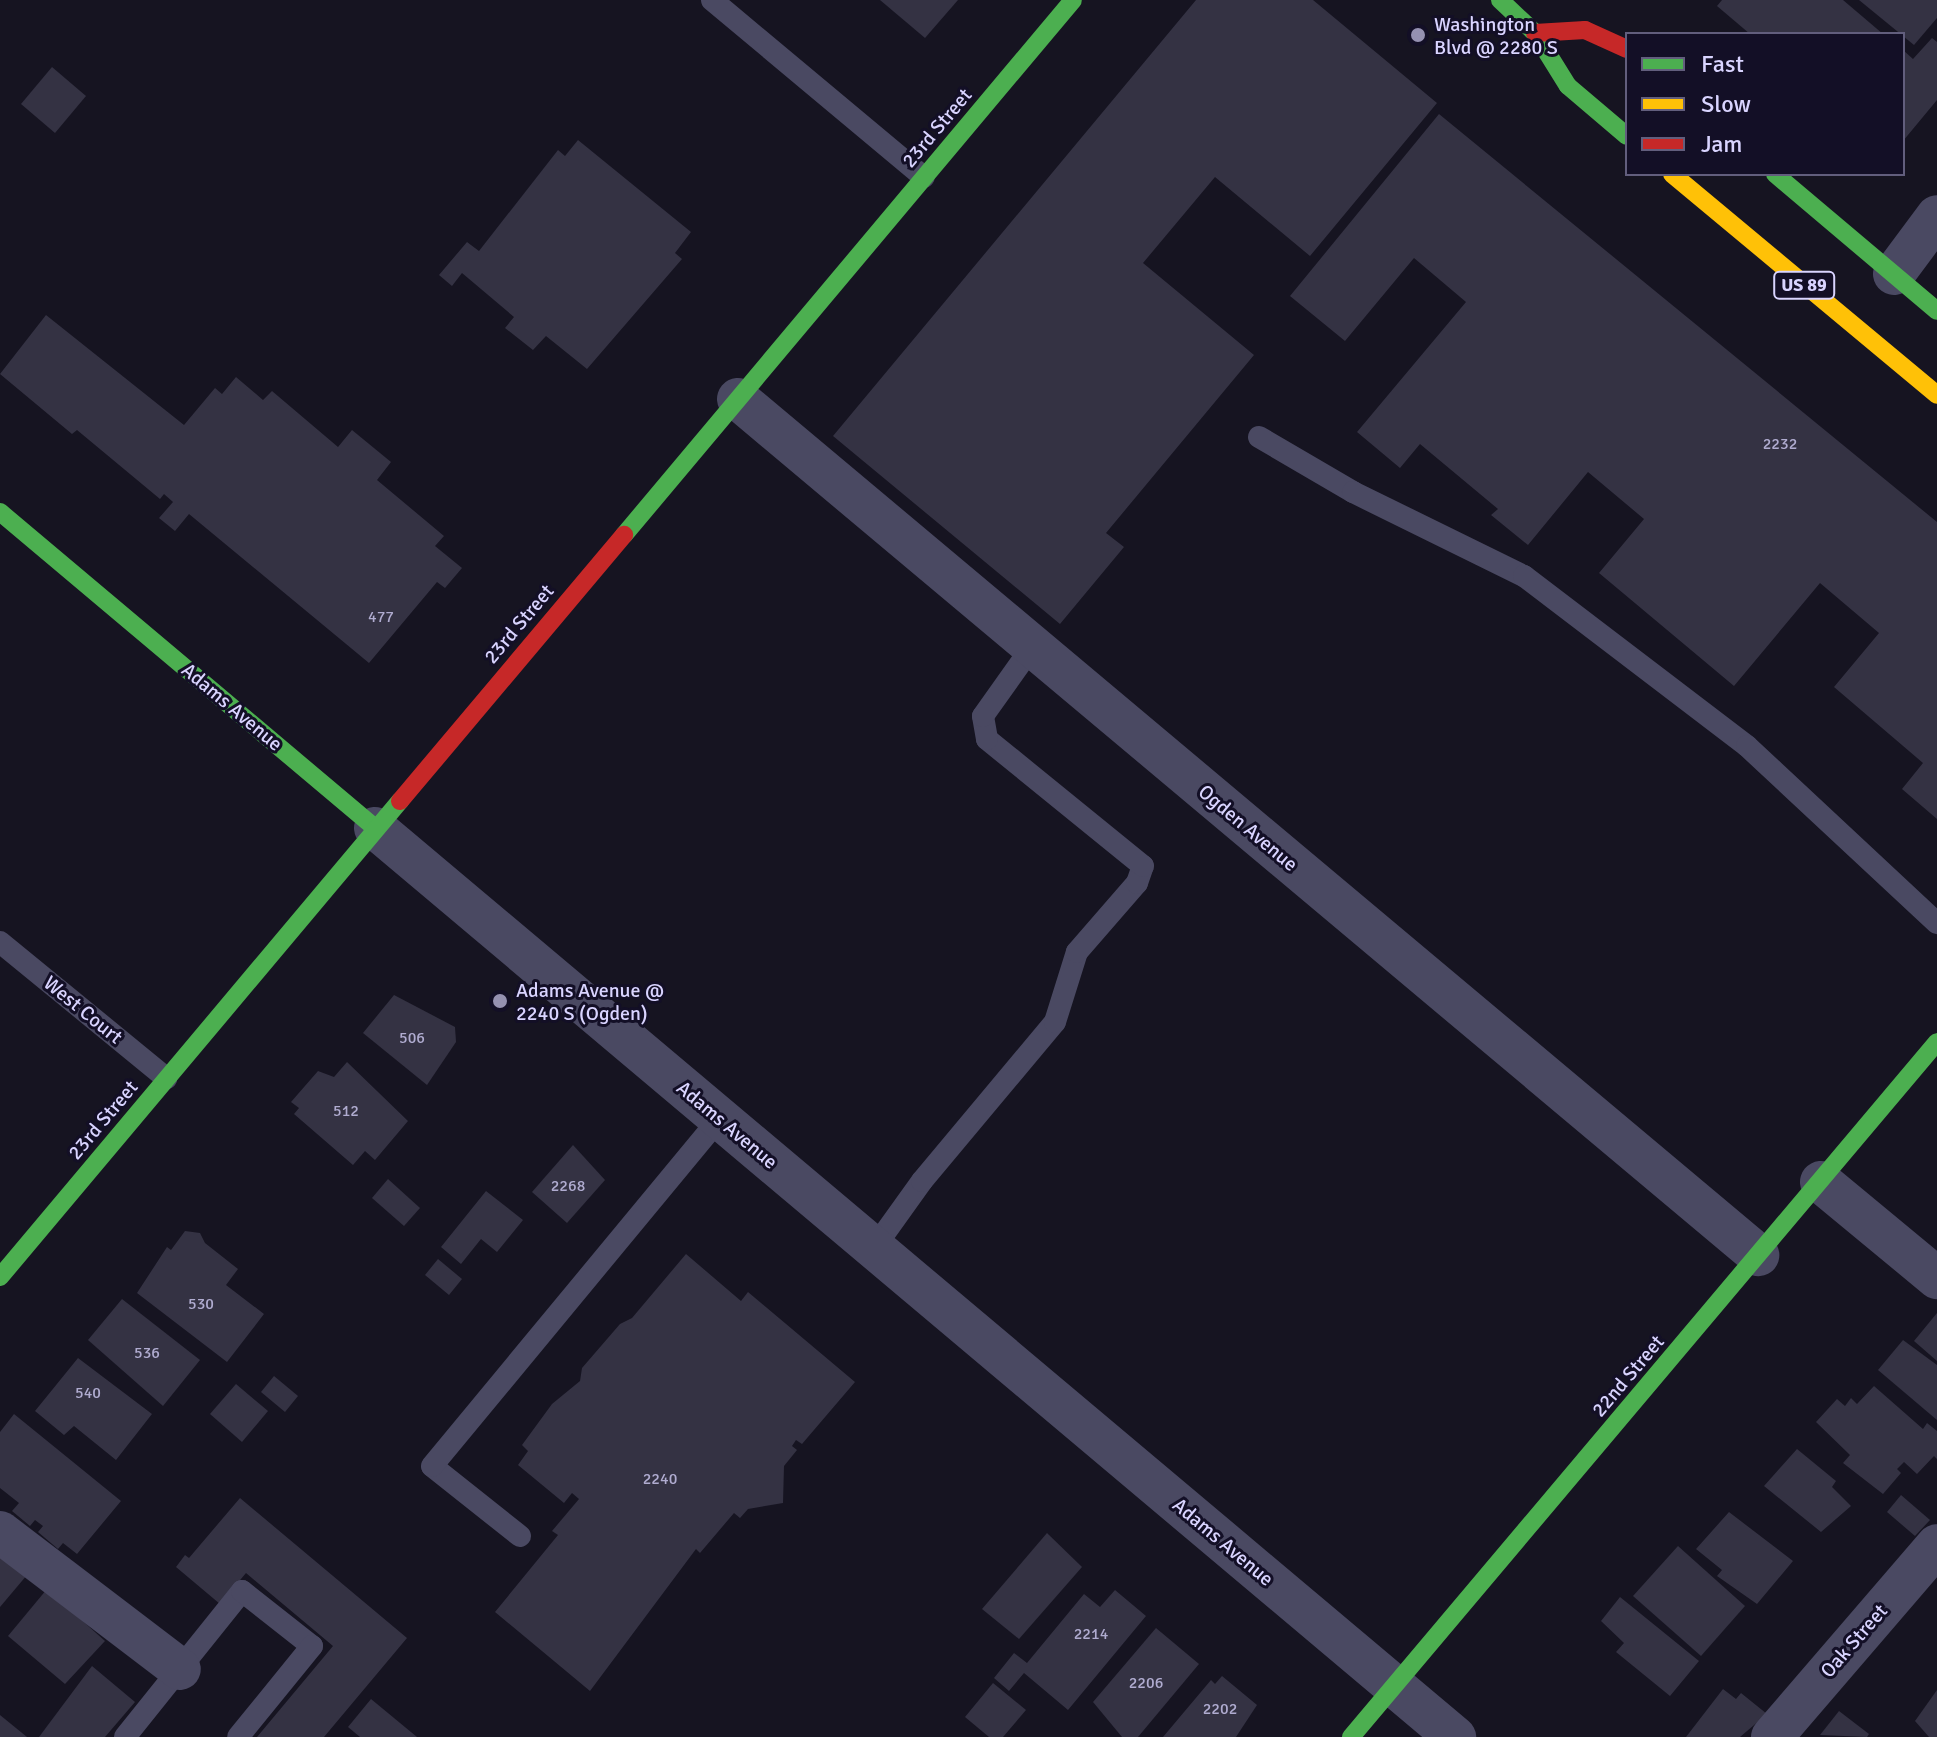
<!DOCTYPE html>
<html>
<head>
<meta charset="utf-8">
<style>
	body { margin:0 }
	#map { position:relative; width:1937px; height:1737px; overflow:hidden; background:#161421; font-family:Signika,sans-serif }
	div>[style] { position:absolute }
	[style*='--x'] { left:calc(var(--x)*1px); top:calc(var(--y)*1px); width:calc(var(--w)*1px); rotate:calc(var(--a)*1deg) }
	.building>* { inset:0; background:#343243 }
	.lane>* { height:22px; margin:-11px; padding:0 11px; transform-origin:11px; border-radius:11px; background:#4a4962 }
	.street>* { height:42px; margin:-21px; padding:0 21px; transform-origin:21px; border-radius:21px; background:#4a4962 }
	.fast>* { height:18px; margin:-9px; padding:0 9px; transform-origin:9px; border-radius:9px; background:#4caf50 }
	.slow>* { height:18px; margin:-9px; padding:0 9px; transform-origin:9px; border-radius:9px; background:#ffc107 }
	.jam>* { height:18px; margin:-9px; padding:0 9px; transform-origin:9px; border-radius:9px; background:#c62828 }
	.dots>* { width:22px; height:22px; translate:-50% -50%; box-sizing:border-box; border:4px solid #130f26; border-radius:50% }
	span { translate:-50% -50%; white-space:nowrap; text-align:center; line-height:1.15; -webkit-text-stroke:6px #130f26; paint-order:stroke }
	.number-label { font-size:16px; color:#b0acd0 }
	.number-label span { -webkit-text-stroke-width:0 }
	.shield-label span { padding:2px 6px; background:#130f26; border:2px solid; border-radius:6px; -webkit-text-stroke-width:0 }
	.shield-label { font-size:18px; color:#d9d4ff; font-weight:700 }
	.poi-label { font-size:20px; color:#d9d4ff }
	.left { translate:0 -50%; text-align:left }
	.street-label { font-size:20px; color:#d9d4ff }
	.legend { position:absolute; left:1625px; top:32px; width:280px; height:144px; box-sizing:border-box; background:#130f26; border:2px solid #625e7d; margin:0; padding:10px 14px; list-style:none; font-size:24px; color:#d9d4ff }
	.legend li { display:flex; align-items:center; gap:16px; height:40px }
	.legend b { width:40px; border:2px solid #625e7d }
</style>
</head>
<body>
<div id="map">
	<div class="building">
		<i style="clip-path:polygon(880px 0,958px 0,925px 38px)"></i>
		<i style="clip-path:polygon(1196px 0,1313px 0,1437px 103px,1310px 256px,1215px 177px,1143px 263px,1254px 355px,1106px 533px,1124px 547px,1060px 624px,833px 436px)"></i>
		<i style="clip-path:polygon(1722px 0,1843px 0,1883px 34px,1750px 34px,1717px 6px)"></i>
		<i style="clip-path:polygon(1859px 0,1937px 0,1937px 18px,1914px 45px)"></i>
		<i style="clip-path:polygon(1932px 38px,1937px 42px,1937px 100px,1903px 141px,1903px 50px,1913px 59px)"></i>
		<i style="clip-path:polygon(52px 67px,86px 96px,55px 133px,21px 104px)"></i>
		<i style="clip-path:polygon(1439px 114px,1937px 522px,1937px 819px,1902px 789px,1923px 763px,1834px 687px,1879px 633px,1820px 583px,1734px 686px,1599px 573px,1644px 519px,1588px 472px,1528px 545px,1491px 515px,1498px 509px,1420px 444px,1400px 468px,1357px 432px,1466px 302px,1414px 258px,1345px 341px,1290px 296px)"></i>
		<i style="clip-path:polygon(578px 140px,691px 232px,675px 253px,682px 259px,587px 369px,546px 336px,533px 350px,505px 328px,514px 317px,462px 273px,452px 286px,439px 275px,467px 242px,479px 251px,558px 150px,565px 156px)"></i>
		<i style="clip-path:polygon(46px 315px,184px 425px,215px 388px,222px 394px,236px 377px,263px 400px,272px 391px,338px 447px,352px 430px,391px 462px,377px 480px,444px 536px,435px 546px,462px 568px,445px 588px,437px 582px,369px 663px,189px 514px,175px 531px,159px 518px,173px 502px,164px 494px,160px 499px,77px 430px,72px 434px,0 374px)"></i>
		<i style="clip-path:polygon(394px 995px,455px 1027px,456px 1042px,427px 1085px,363px 1033px)"></i>
		<i style="clip-path:polygon(347px 1062px,408px 1121px,375px 1160px,365px 1151px,353px 1165px,294px 1114px,299px 1108px,291px 1102px,318px 1071px,334px 1077px)"></i>
		<i style="clip-path:polygon(573px 1145px,605px 1180px,567px 1223px,532px 1192px)"></i>
		<i style="clip-path:polygon(388px 1179px,420px 1208px,404px 1226px,372px 1198px)"></i>
		<i style="clip-path:polygon(486px 1191px,523px 1220px,497px 1252px,481px 1239px,461px 1264px,441px 1247px)"></i>
		<i style="clip-path:polygon(185px 1231px,200px 1233px,205px 1243px,238px 1269px,226px 1285px,264px 1314px,227px 1362px,137px 1293px,167px 1247px,171px 1250px)"></i>
		<i style="clip-path:polygon(686px 1254px,741px 1301px,748px 1292px,855px 1382px,802px 1444px,796px 1440px,792px 1446px,797px 1450px,784px 1466px,783px 1503px,748px 1509px,740px 1518px,734px 1513px,700px 1553px,696px 1549px,590px 1691px,495px 1612px,558px 1535px,552px 1531px,579px 1499px,572px 1493px,564px 1503px,518px 1465px,528px 1451px,522px 1445px,552px 1404px,580px 1381px,582px 1368px,620px 1324px,632px 1318px)"></i>
		<i style="clip-path:polygon(438px 1259px,462px 1279px,449px 1295px,425px 1275px)"></i>
		<i style="clip-path:polygon(122px 1299px,200px 1360px,163px 1406px,88px 1340px)"></i>
		<i style="clip-path:polygon(1937px 1313px,1937px 1361px,1914px 1341px)"></i>
		<i style="clip-path:polygon(1903px 1340px,1937px 1365px,1937px 1420px,1878px 1370px)"></i>
		<i style="clip-path:polygon(78px 1358px,152px 1414px,116px 1460px,74px 1426px,64px 1435px,35px 1411px)"></i>
		<i style="clip-path:polygon(274px 1376px,298px 1396px,285px 1412px,261px 1392px)"></i>
		<i style="clip-path:polygon(236px 1384px,268px 1411px,242px 1442px,210px 1414px)"></i>
		<i style="clip-path:polygon(1874px 1386px,1923px 1429px,1927px 1423px,1937px 1431px,1937px 1459px,1934px 1456px,1917px 1474px,1904px 1462px,1897px 1469px,1901px 1473px,1883px 1494px,1843px 1463px,1850px 1455px,1816px 1422px,1837px 1399px,1845px 1406px,1851px 1398px,1857px 1404px)"></i>
		<i style="clip-path:polygon(14px 1414px,121px 1501px,77px 1554px,63px 1543px,58px 1549px,38px 1532px,43px 1526px,35px 1520px,30px 1526px,12px 1511px,19px 1503px,0 1488px,0 1432px)"></i>
		<i style="clip-path:polygon(1797px 1449px,1836px 1481px,1832px 1487px,1851px 1506px,1821px 1532px,1764px 1486px)"></i>
		<i style="clip-path:polygon(1901px 1495px,1930px 1520px,1915px 1536px,1887px 1512px)"></i>
		<i style="clip-path:polygon(240px 1498px,407px 1638px,324px 1737px,257px 1737px,333px 1646px,246px 1573px,220px 1604px,176px 1567px,185px 1555px,189px 1558px)"></i>
		<i style="clip-path:polygon(1729px 1512px,1793px 1561px,1757px 1604px,1717px 1576px,1722px 1570px,1696px 1549px)"></i>
		<i style="clip-path:polygon(1047px 1533px,1082px 1567px,1019px 1639px,982px 1609px)"></i>
		<i style="clip-path:polygon(1678px 1546px,1745px 1606px,1701px 1656px,1633px 1596px)"></i>
		<i style="clip-path:polygon(0 1553px,27px 1575px,0 1607px)"></i>
		<i style="clip-path:polygon(47px 1589px,105px 1641px,65px 1684px,8px 1636px)"></i>
		<i style="clip-path:polygon(1115px 1590px,1146px 1616px,1068px 1710px,1024px 1673px,1009px 1691px,994px 1678px,1014px 1653px,1027px 1663px,1084px 1594px,1100px 1607px)"></i>
		<i style="clip-path:polygon(1620px 1597px,1699px 1661px,1670px 1696px,1616px 1652px,1624px 1643px,1601px 1621px)"></i>
		<i style="clip-path:polygon(1156px 1628px,1199px 1664px,1138px 1737px,1122px 1737px,1093px 1702px)"></i>
		<i style="clip-path:polygon(92px 1666px,135px 1702px,105px 1737px,39px 1737px)"></i>
		<i style="clip-path:polygon(1222px 1676px,1257px 1705px,1236px 1737px,1163px 1737px,1211px 1680px,1215px 1684px)"></i>
		<i style="clip-path:polygon(993px 1683px,1026px 1710px,1003px 1737px,989px 1737px,965px 1717px)"></i>
		<i style="clip-path:polygon(1723px 1689px,1736px 1699px,1741px 1693px,1767px 1714px,1740px 1737px,1686px 1737px)"></i>
		<i style="clip-path:polygon(1937px 1690px,1937px 1737px,1929px 1737px,1915px 1721px)"></i>
		<i style="clip-path:polygon(371px 1699px,417px 1737px,360px 1737px,348px 1727px)"></i>
		<i style="clip-path:polygon(1839px 1711px,1869px 1734px,1867px 1737px,1820px 1735px)"></i>
		<i style="clip-path:polygon(0 1715px,27px 1737px,0 1737px)"></i>
	</div>
	<div class="lane">
		<i style="--x:712;--y:0;--w:276;--a:39.9"></i>
		<i style="--x:1259;--y:437;--w:109;--a:30.3"></i>
		<i style="--x:1353;--y:492;--w:191;--a:26.2"></i>
		<i style="--x:1524;--y:576;--w:280;--a:37.3"></i>
		<i style="--x:1747;--y:746;--w:260;--a:43"></i>
		<i style="--x:0;--y:942;--w:215;--a:39.3"></i>
		<i style="--x:874;--y:1248;--w:82;--a:-54.4"></i>
		<i style="--x:922;--y:1181;--w:207;--a:-50.1"></i>
		<i style="--x:1055;--y:1022;--w:73;--a:-72.6"></i>
		<i style="--x:1077;--y:952;--w:91;--a:-49"></i>
		<i style="--x:1137;--y:883;--w:18;--a:-71"></i>
		<i style="--x:1143;--y:866;--w:201;--a:-140.9"></i>
		<i style="--x:987;--y:739;--w:23;--a:-100"></i>
		<i style="--x:983;--y:716;--w:85;--a:-54.6"></i>
		<i style="--x:520;--y:1536;--w:112;--a:-141.5"></i>
		<i style="--x:432;--y:1466;--w:452;--a:-50.4"></i>
		<i style="--x:125;--y:1737;--w:187;--a:-51.3"></i>
		<i style="--x:242;--y:1591;--w:89;--a:38.2"></i>
		<i style="--x:312;--y:1646;--w:117;--a:129.1"></i>
	</div>
	<div class="street">
		<i style="--x:1894;--y:274;--w:72;--a:-53.4"></i>
		<i style="--x:738;--y:399;--w:1332;--a:40"></i>
		<i style="--x:375;--y:828;--w:1412;--a:40.09"></i>
		<i style="--x:1821;--y:1182;--w:151;--a:39.6"></i>
		<i style="--x:0;--y:1532;--w:226;--a:37.3"></i>
		<i style="--x:1772;--y:1737;--w:253;--a:-49.3"></i>
	</div>
	<div class="fast">
		<i style="--x:1500;--y:0;--w:48;--a:43.3"></i>
		<i style="--x:1535;--y:33;--w:62;--a:58.1"></i>
		<i style="--x:1568;--y:86;--w:77;--a:40.3"></i>
		<i style="--x:1775;--y:174;--w:212;--a:40.2"></i>
		<i style="--x:0;--y:512;--w:490;--a:40.1"></i>
		<i style="--x:624;--y:535;--w:698;--a:-49.99"></i>
		<i style="--x:0;--y:1277;--w:622;--a:-49.96"></i>
		<i style="--x:1351;--y:1737;--w:909;--a:-49.86"></i>
	</div>
	<div class="slow">
		<i style="--x:1672;--y:174;--w:345;--a:39.8"></i>
	</div>
	<div class="jam">
		<i style="--x:1535;--y:33;--w:50;--a:-3.4"></i>
		<i style="--x:1585;--y:30;--w:46;--a:24.3"></i>
		<i style="--x:400;--y:801;--w:348;--a:-49.9"></i>
	</div>
	<div class="dots">
		<i style="left:1418px;top:35px;background:#9591b1"></i>
		<i style="left:500px;top:1001px;background:#9591b1"></i>
	</div>
	<div class="number-label">
		<span style="left:1780px;top:444px">2232</span>
		<span style="left:381px;top:617px">477</span>
		<span style="left:412px;top:1038px">506</span>
		<span style="left:346px;top:1111px">512</span>
		<span style="left:568px;top:1186px">2268</span>
		<span style="left:201px;top:1304px">530</span>
		<span style="left:147px;top:1353px">536</span>
		<span style="left:88px;top:1393px">540</span>
		<span style="left:660px;top:1479px">2240</span>
		<span style="left:1091px;top:1634px">2214</span>
		<span style="left:1146px;top:1683px">2206</span>
		<span style="left:1220px;top:1709px">2202</span>
	</div>
	<div class="shield-label">
		<span style="left:1804px;top:285px">US 89</span>
	</div>
	<div class="poi-label">
		<span class="left" style="left:1434px;top:36px">Washington<br>Blvd @ 2280 S</span>
		<span class="left" style="left:516px;top:1002px">Adams Avenue @<br>2240 S (Ogden)</span>
	</div>
	<div class="street-label">
		<span style="left:937px;top:128px;rotate:-50deg">23rd Street</span>
		<span style="left:519px;top:624px;rotate:-50deg">23rd Street</span>
		<span style="left:232px;top:707px;rotate:40deg">Adams Avenue</span>
		<span style="left:1248px;top:828px;rotate:40deg">Ogden Avenue</span>
		<span style="left:83px;top:1010px;rotate:39deg">West Court</span>
		<span style="left:103px;top:1120px;rotate:-50deg">23rd Street</span>
		<span style="left:727px;top:1125px;rotate:40deg">Adams Avenue</span>
		<span style="left:1628px;top:1376px;rotate:-50deg">22nd Street</span>
		<span style="left:1223px;top:1542px;rotate:40deg">Adams Avenue</span>
		<span style="left:1854px;top:1641px;rotate:-49deg">Oak Street</span>
	</div>
	<ul class="legend">
	<li><b style="height:10px;background:#4caf50"></b>Fast</li>
	<li><b style="height:10px;background:#ffc107"></b>Slow</li>
	<li><b style="height:10px;background:#c62828"></b>Jam</li>
	</ul>
</div>
</body>
</html>
